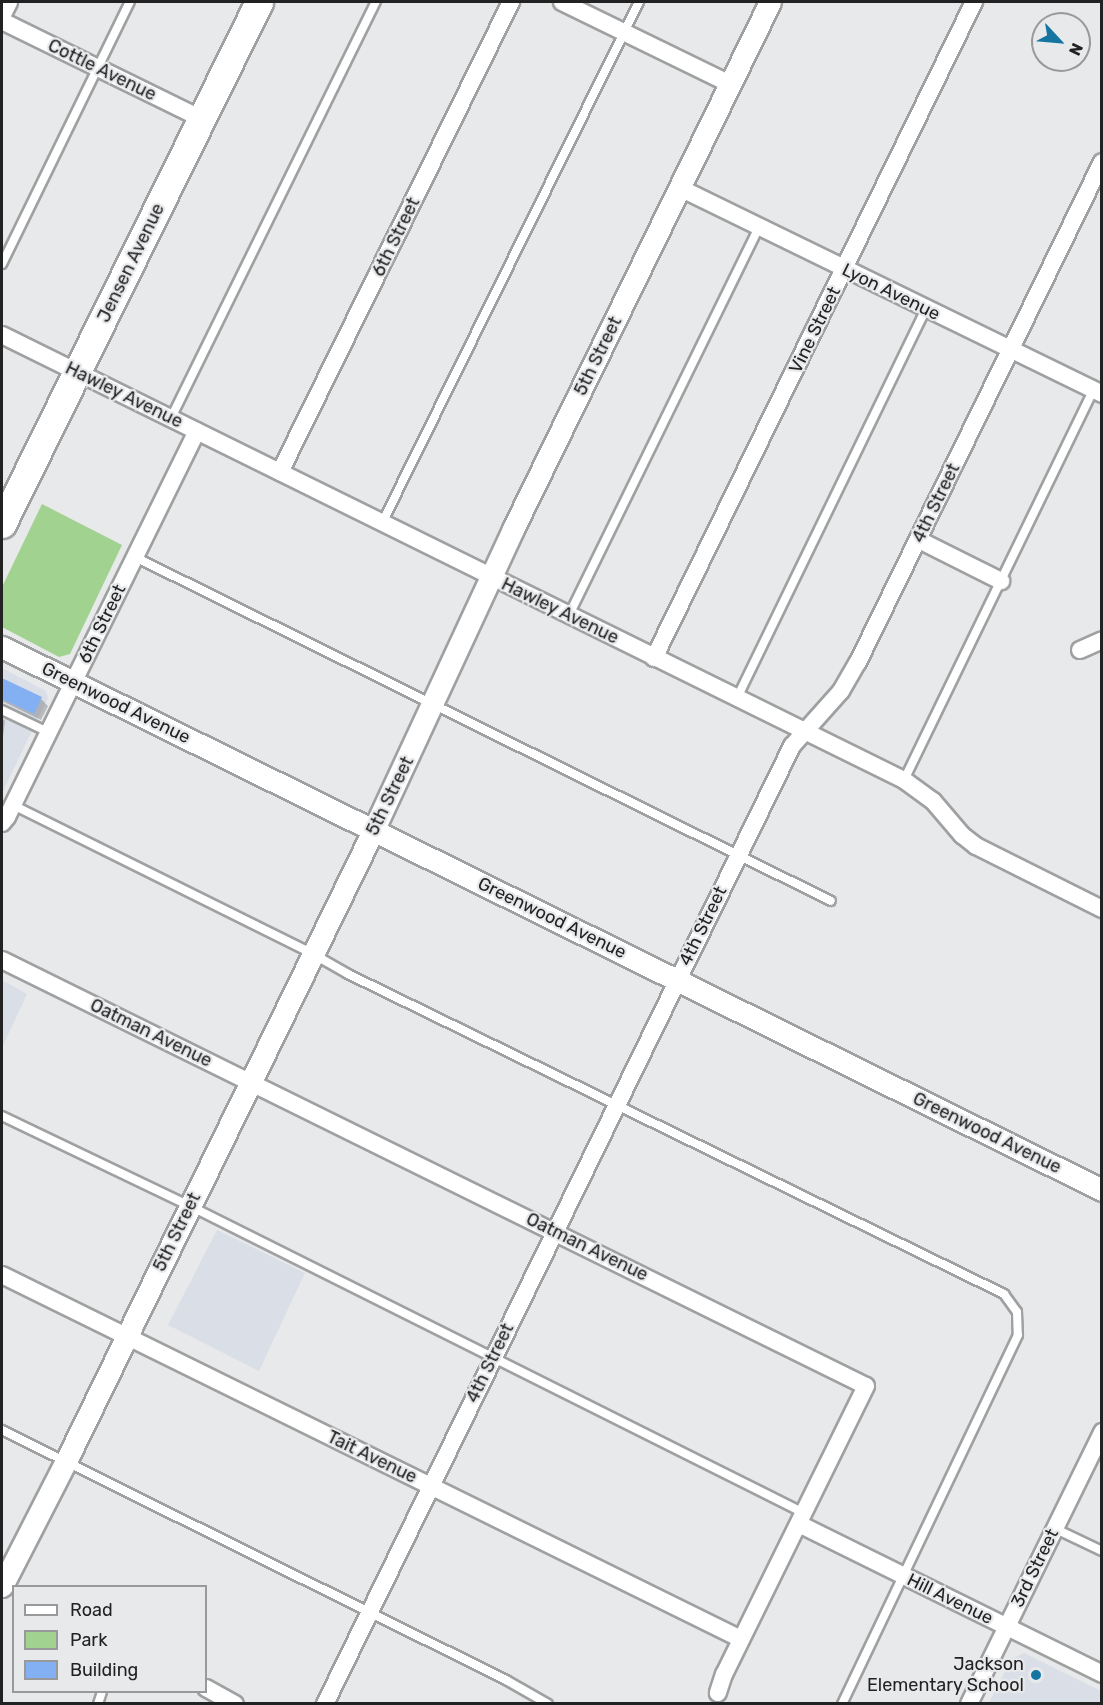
<!DOCTYPE html>
<html>
<head>
<meta charset="utf-8">
<style>
	body { margin:0 }
	#map { position:relative; width:1103px; height:1705px; overflow:hidden; background:#e8e9eb; font-family:Rubik,sans-serif }
	div>[style] { position:absolute }
	[style*='--x'] { left:calc(var(--x)*1px); top:calc(var(--y)*1px); width:calc(var(--w)*1px); rotate:calc(var(--a)*1deg) }
	.built>* { inset:0; background:#dadfe7 }
	.green>* { inset:0; background:#a1d28f }
	.shadow>* { inset:0; background:#0003 }
	.building>* { inset:0; background:#83b0f3 }
	.roads { filter:drop-shadow(2px 0 #9fa0a1) drop-shadow(-2px 0 #9fa0a1) drop-shadow(0 2px #9fa0a1) drop-shadow(0 -2px #9fa0a1) }
	.service>* { height:8px; margin:-4px; padding:0 4px; transform-origin:4px; border-radius:4px; background:#fff }
	.minor>* { height:16px; margin:-8px; padding:0 8px; transform-origin:8px; border-radius:8px; background:#fff }
	.tertiary>* { height:21px; margin:-10.5px; padding:0 10.5px; transform-origin:10.5px; border-radius:10.5px; background:#fff }
	.primary>* { height:27px; margin:-13.5px; padding:0 13.5px; transform-origin:13.5px; border-radius:13.5px; background:#fff }
	.dots>* { width:16px; height:16px; translate:-50% -50%; box-sizing:border-box; border:3px solid #e8e9eb; border-radius:50% }
	span { translate:-50% -50%; white-space:nowrap; text-align:center; line-height:1.15; -webkit-text-stroke:4.5px #e8e9eb; paint-order:stroke }
	.street-label { font-size:18px; color:#222223 }
	.poi-label { font-size:18px; color:#222223 }
	.right { translate:-100% -50%; text-align:right }
	.frame { position:absolute; inset:0; border:3px solid #222223; pointer-events:none }
	.legend { position:absolute; left:12px; top:1585px; width:195px; height:108px; box-sizing:border-box; background:#e8e9eb; border:2px solid #99999b; margin:0; padding:8px 10px; list-style:none; font-size:18px; color:#222223 }
	.legend li { display:flex; align-items:center; gap:12px; height:30px }
	.legend b { width:30px; border:2px solid #99999b }
	.north { position:absolute; left:1031px; top:12px; width:60px; height:60px; box-sizing:border-box; background:#e8e9eb; border:2px solid #99999b; border-radius:50%; rotate:116deg; font-size:16px; font-weight:700; line-height:24px; text-align:center; color:#222223 }
	.north::after { content:''; display:block; margin:auto; width:21px; height:27px; background:#1475a2; clip-path:polygon(50% 0,100% 100%,50% 72%,0 100%) }
</style>
</head>
<body>
<div id="map">
	<div class="built">
		<i style="clip-path:polygon(2px 668px,46px 691px,48px 698px,2px 793px)"></i>
		<i style="clip-path:polygon(2px 980px,27px 994px,2px 1048px)"></i>
		<i style="clip-path:polygon(217px 1230px,305px 1273px,259px 1371px,168px 1325px)"></i>
		<i style="clip-path:polygon(1024px 1653px,1101px 1691px,1101px 1703px,989px 1703px,1011px 1659px)"></i>
	</div>
	<div class="green">
		<i style="clip-path:polygon(42px 504px,122px 545px,70px 654px,59px 657px,2px 627px,2px 587px)"></i>
	</div>
	<div class="shadow">
		<i style="clip-path:polygon(2px 680px,41px 699px,48px 706px,41px 720px,2px 701px)"></i>
		<i style="clip-path:polygon(2px 718px,5px 721px,2px 745px)"></i>
	</div>
	<div class="building">
		<i style="clip-path:polygon(2px 678px,42px 697px,34px 714px,2px 699px)"></i>
	</div>
	<div class="roads">
		<div class="service">
			<i style="--x:2;--y:264;--w:292;--a:-64"></i>
			<i style="--x:171;--y:418;--w:464;--a:-63.8"></i>
			<i style="--x:382;--y:523;--w:581;--a:-63.74"></i>
			<i style="--x:135;--y:557;--w:776;--a:26.3"></i>
			<i style="--x:569;--y:615;--w:432;--a:-63.9"></i>
			<i style="--x:737;--y:698;--w:432;--a:-64.1"></i>
			<i style="--x:2;--y:710;--w:51;--a:25.6"></i>
			<i style="--x:904;--y:780;--w:433;--a:-64.1"></i>
			<i style="--x:13;--y:805;--w:335;--a:26.4"></i>
			<i style="--x:313;--y:954;--w:40;--a:29.7"></i>
			<i style="--x:348;--y:974;--w:730;--a:26"></i>
			<i style="--x:1004;--y:1294;--w:22;--a:54"></i>
			<i style="--x:1017;--y:1312;--w:23;--a:88"></i>
			<i style="--x:1018;--y:1335;--w:409;--a:115.5"></i>
			<i style="--x:2;--y:1116;--w:208;--a:25.6"></i>
			<i style="--x:190;--y:1206;--w:686;--a:26.57"></i>
			<i style="--x:2;--y:1430;--w:563;--a:26.38"></i>
			<i style="--x:506;--y:1680;--w:48;--a:29.7"></i>
			<i style="--x:1054;--y:1528;--w:53;--a:25.6"></i>
			<i style="--x:98;--y:1704;--w:13;--a:-72"></i>
		</div>
		<div class="minor">
			<i style="--x:562;--y:2;--w:187;--a:26"></i>
			<i style="--x:2;--y:16;--w:16;--a:-63"></i>
			<i style="--x:2;--y:21;--w:223;--a:26.1"></i>
			<i style="--x:680;--y:188;--w:470;--a:26"></i>
			<i style="--x:2;--y:335;--w:1006;--a:26.26"></i>
			<i style="--x:904;--y:780;--w:36;--a:36"></i>
			<i style="--x:933;--y:801;--w:45;--a:49.5"></i>
			<i style="--x:962;--y:835;--w:18;--a:38"></i>
			<i style="--x:976;--y:846;--w:141;--a:26.6"></i>
			<i style="--x:280;--y:472;--w:524;--a:-63.83"></i>
			<i style="--x:919;--y:540;--w:92;--a:26.6"></i>
			<i style="--x:1080;--y:650;--w:24;--a:-24"></i>
			<i style="--x:654;--y:658;--w:730;--a:-64"></i>
			<i style="--x:2;--y:823;--w:8;--a:-50"></i>
			<i style="--x:7;--y:817;--w:430;--a:-63.8"></i>
			<i style="--x:2;--y:960;--w:963;--a:26.25"></i>
			<i style="--x:866;--y:1386;--w:321;--a:116.2"></i>
			<i style="--x:724;--y:1674;--w:20;--a:108"></i>
			<i style="--x:2;--y:1275;--w:824;--a:26.22"></i>
			<i style="--x:799;--y:1524;--w:338;--a:26.3"></i>
			<i style="--x:206;--y:1688;--w:33;--a:29"></i>
			<i style="--x:325;--y:1704;--w:1066;--a:-64.01"></i>
			<i style="--x:792;--y:746;--w:74;--a:-48.3"></i>
			<i style="--x:841;--y:691;--w:34;--a:-60"></i>
			<i style="--x:858;--y:662;--w:556;--a:-63.99"></i>
			<i style="--x:969;--y:1704;--w:303;--a:-63.9"></i>
		</div>
		<div class="tertiary">
			<i style="--x:2;--y:647;--w:1227;--a:26.27"></i>
			<i style="--x:2;--y:1586;--w:140;--a:-62.9"></i>
			<i style="--x:66;--y:1461;--w:701;--a:-64.02"></i>
			<i style="--x:373;--y:831;--w:333;--a:-65.1"></i>
			<i style="--x:513;--y:529;--w:586;--a:-64"></i>
		</div>
		<div class="primary">
			<i style="--x:2;--y:524;--w:582;--a:-63.79"></i>
		</div>
	</div>
	<div class="dots">
		<i style="left:1036px;top:1675px;background:#1475a2"></i>
	</div>
	<div class="street-label">
		<span style="left:102px;top:70px;rotate:26deg">Cottle Avenue</span>
		<span style="left:396px;top:237px;rotate:-64deg">6th Street</span>
		<span style="left:131px;top:263px;rotate:-64deg">Jensen Avenue</span>
		<span style="left:891px;top:292px;rotate:26deg">Lyon Avenue</span>
		<span style="left:815px;top:330px;rotate:-64deg">Vine Street</span>
		<span style="left:598px;top:356px;rotate:-64deg">5th Street</span>
		<span style="left:124px;top:395px;rotate:26deg">Hawley Avenue</span>
		<span style="left:936px;top:503px;rotate:-64deg">4th Street</span>
		<span style="left:560px;top:611px;rotate:26deg">Hawley Avenue</span>
		<span style="left:102px;top:624px;rotate:-64deg">6th Street</span>
		<span style="left:116px;top:703px;rotate:26deg">Greenwood Avenue</span>
		<span style="left:390px;top:796px;rotate:-64deg">5th Street</span>
		<span style="left:552px;top:918px;rotate:26deg">Greenwood Avenue</span>
		<span style="left:703px;top:926px;rotate:-64deg">4th Street</span>
		<span style="left:151px;top:1033px;rotate:26deg">Oatman Avenue</span>
		<span style="left:987px;top:1133px;rotate:26deg">Greenwood Avenue</span>
		<span style="left:177px;top:1232px;rotate:-64deg">5th Street</span>
		<span style="left:587px;top:1247px;rotate:26deg">Oatman Avenue</span>
		<span style="left:490px;top:1363px;rotate:-64deg">4th Street</span>
		<span style="left:372px;top:1457px;rotate:26deg">Tait Avenue</span>
		<span style="left:1035px;top:1568px;rotate:-64deg">3rd Street</span>
		<span style="left:950px;top:1599px;rotate:26deg">Hill Avenue</span>
	</div>
	<div class="poi-label">
		<span class="right" style="left:1024px;top:1675px">Jackson<br>Elementary School</span>
	</div>
	<div class="frame"></div>
	<ul class="legend">
	<li><b style="height:8px;background:#fff"></b>Road</li>
	<li><b style="height:16px;background:#a1d28f"></b>Park</li>
	<li><b style="height:16px;background:#83b0f3"></b>Building</li>
	</ul>
	<div class="north">N</div>
</div>
</body>
</html>
